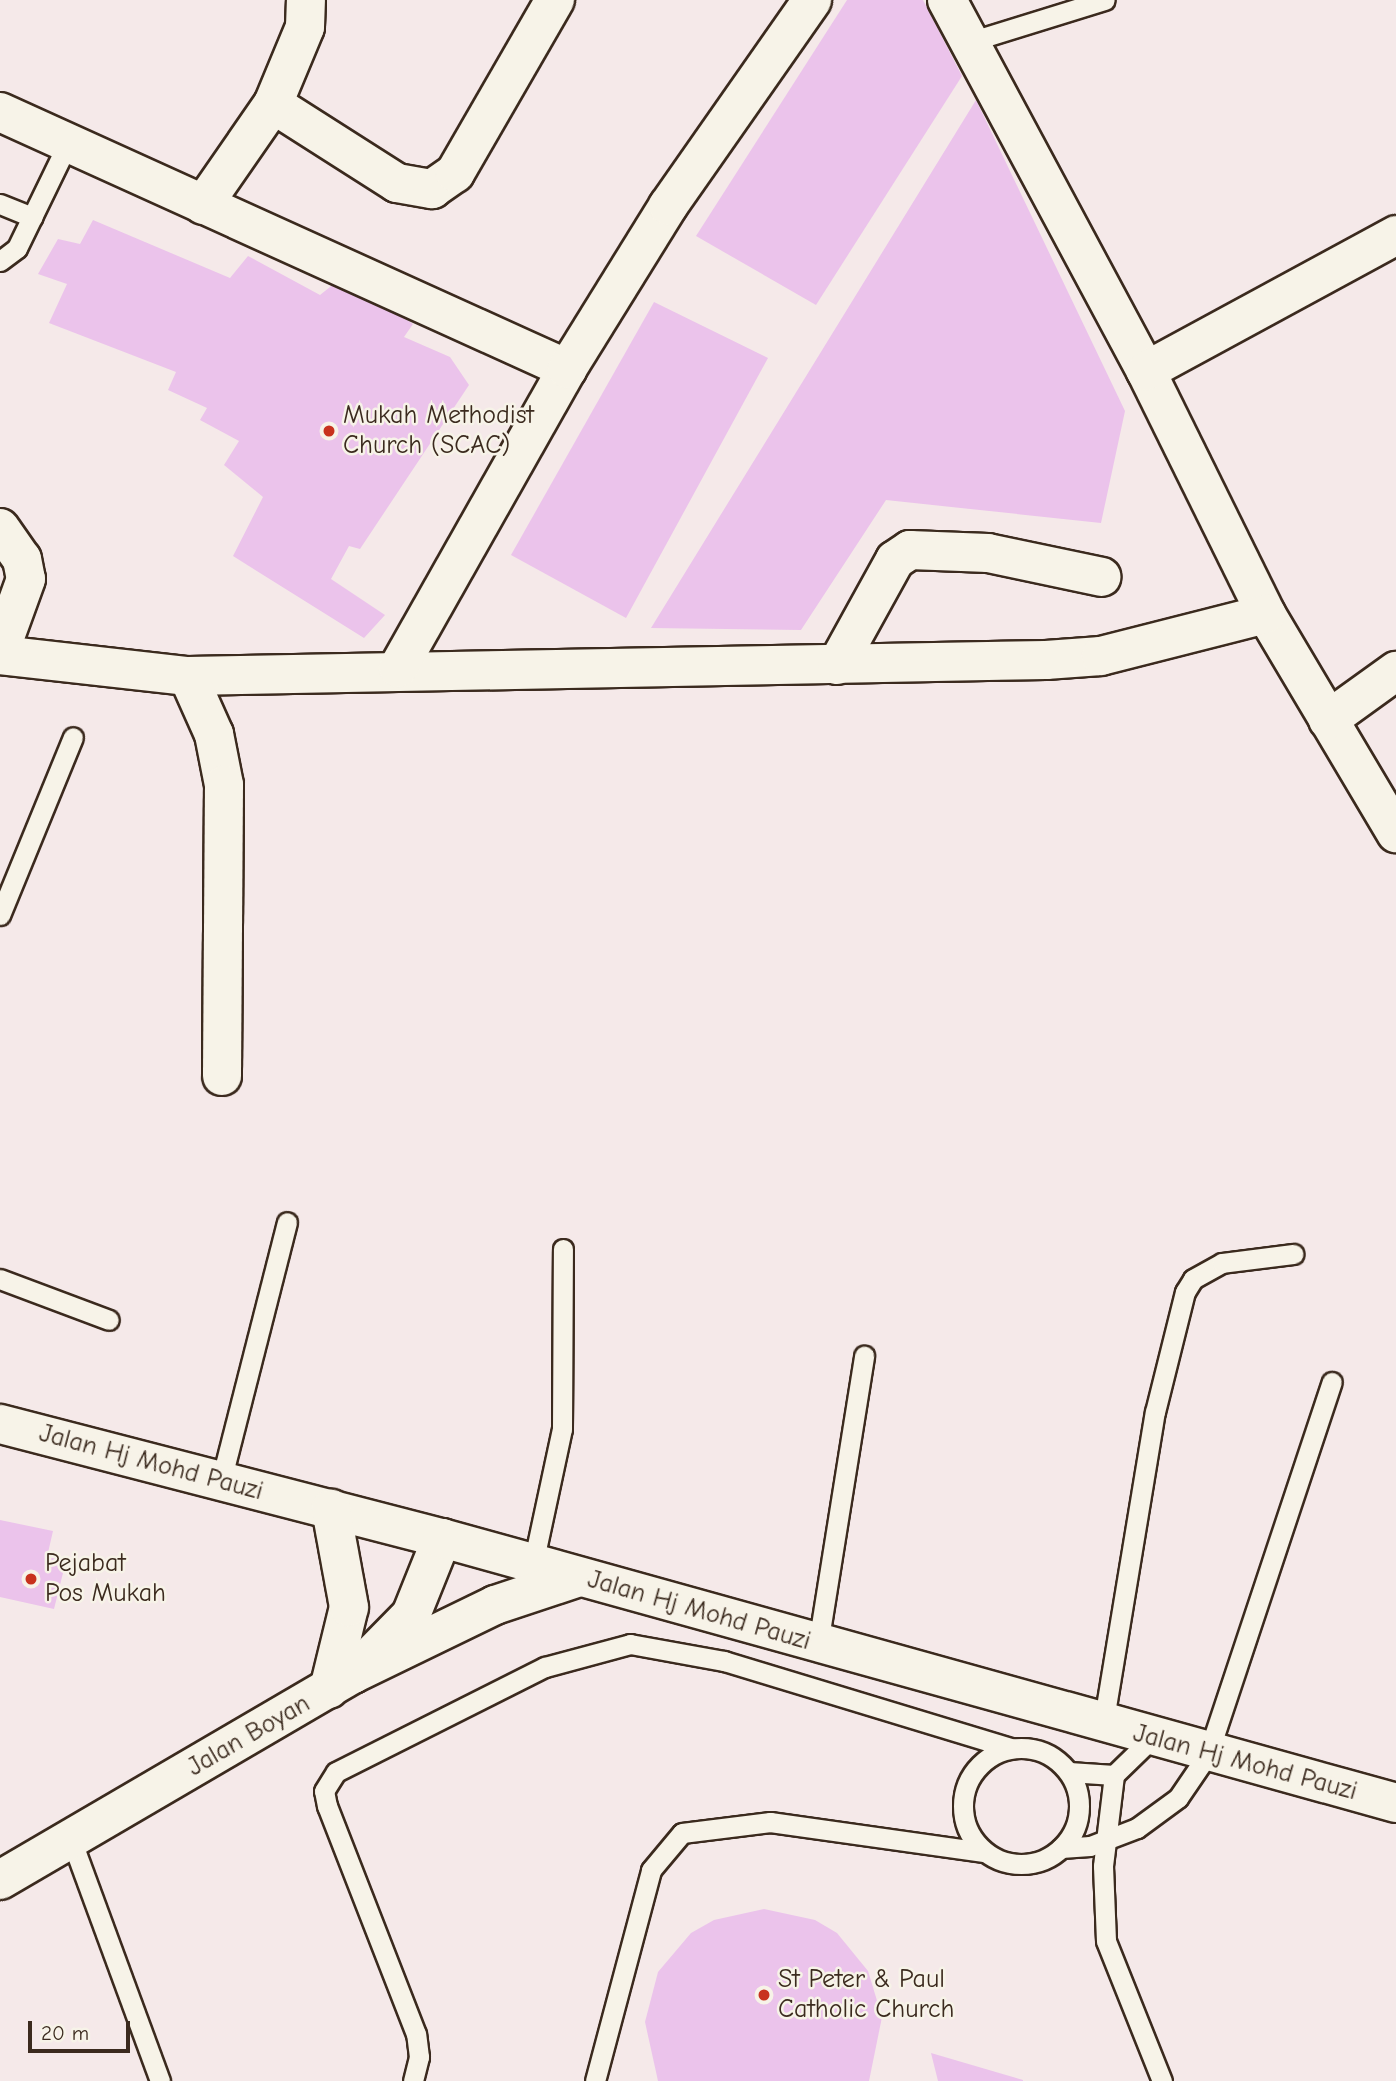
<!DOCTYPE html>
<html>
<head>
<meta charset="utf-8">
<style>
	body { margin:0 }
	#map { position:relative; width:1396px; height:2081px; overflow:hidden; background:#f5e9e9; font-family:"Comic Neue",sans-serif }
	div>[style] { position:absolute }
	[style*='--x'] { left:calc(var(--x)*1px); top:calc(var(--y)*1px); width:calc(var(--w)*1px); rotate:calc(var(--a)*1deg) }
	.building>* { inset:0; background:#ebc3eb }
	.roads { filter:drop-shadow(2px 0 #3b2a1e) drop-shadow(-2px 0 #3b2a1e) drop-shadow(0 2px #3b2a1e) drop-shadow(0 -2px #3b2a1e) }
	.lane>* { height:19px; margin:-9.5px; padding:0 9.5px; transform-origin:9.5px; border-radius:9.5px; background:#f7f3e8 }
	.lane>.ring { margin:-9.5px; padding:0; box-sizing:content-box; background:none; border:19px solid #f7f3e8; border-radius:50% }
	.street>* { height:38px; margin:-19px; padding:0 19px; transform-origin:19px; border-radius:19px; background:#f7f3e8 }
	.secondary>* { height:38px; margin:-19px; padding:0 19px; transform-origin:19px; border-radius:19px; background:#f7f3e8 }
	.dots>* { width:19px; height:19px; translate:-50% -50%; box-sizing:border-box; border:4px solid #f7f3e8; border-radius:50% }
	span { translate:-50% -50%; white-space:nowrap; text-align:center; line-height:1.15; -webkit-text-stroke:5px #f7f3e8; paint-order:stroke }
	.poi-label { font-size:26px; color:#3b2a1e }
	.left { translate:0 -50%; text-align:left }
	.street-label { font-size:26px; color:#3b2a1e }
	.scale { position:absolute; left:28px; top:2021px; width:102px; height:32px; box-sizing:border-box; border:4px solid #3b2a1e; border-top:0; padding-left:9px; font-size:21px; line-height:24px; white-space:nowrap; color:#3b2a1e; -webkit-text-stroke:5px #f7f3e8; paint-order:stroke }
</style>
</head>
<body>
<div id="map">
	<div class="building">
		<i style="clip-path:polygon(847px 0,923px 0,962px 76px,816px 305px,696px 236px)"></i>
		<i style="clip-path:polygon(976px 100px,1125px 411px,1101px 523px,886px 500px,801px 630px,651px 628px)"></i>
		<i style="clip-path:polygon(93px 220px,230px 278px,248px 256px,320px 295px,335px 283px,367px 293px,413px 324px,404px 337px,450px 357px,469px 385px,360px 549px,349px 546px,331px 579px,385px 615px,364px 638px,233px 556px,263px 497px,224px 465px,239px 441px,200px 420px,207px 408px,168px 390px,176px 372px,49px 323px,67px 284px,38px 274px,58px 239px,80px 244px)"></i>
		<i style="clip-path:polygon(654px 302px,768px 358px,626px 618px,511px 555px)"></i>
		<i style="clip-path:polygon(0 1520px,53px 1531px,47px 1557px,66px 1561px,54px 1609px,0 1597px)"></i>
		<i style="clip-path:polygon(764px 1909px,815px 1920px,837px 1933px,868px 1971px,882px 2017px,869px 2081px,658px 2081px,645px 2022px,658px 1972px,691px 1933px,714px 1920px)"></i>
		<i style="clip-path:polygon(931px 2053px,1023px 2080px,1023px 2081px,938px 2081px)"></i>
	</div>
	<div class="roads">
		<div class="lane">
			<i style="--x:969;--y:42;--w:142;--a:-17.2"></i>
			<i style="--x:0;--y:204;--w:35;--a:22"></i>
			<i style="--x:0;--y:261;--w:21;--a:-37"></i>
			<i style="--x:17;--y:248;--w:117;--a:-64.1"></i>
			<i style="--x:0;--y:915;--w:192;--a:-67.7"></i>
			<i style="--x:0;--y:1279;--w:116;--a:20.6"></i>
			<i style="--x:221;--y:1481;--w:267;--a:-75.7"></i>
			<i style="--x:533;--y:1564;--w:138;--a:-77.9"></i>
			<i style="--x:562;--y:1429;--w:180;--a:-89.7"></i>
			<i style="--x:818;--y:1644;--w:292;--a:-80.9"></i>
			<i style="--x:1103;--y:1725;--w:317;--a:-80.6"></i>
			<i style="--x:1155;--y:1412;--w:124;--a:-76"></i>
			<i style="--x:1185;--y:1292;--w:15;--a:-58"></i>
			<i style="--x:1193;--y:1279;--w:33;--a:-29"></i>
			<i style="--x:1222;--y:1263;--w:72;--a:-7.2"></i>
			<i class="ring" style="left:963px;top:1748px;width:97px;height:97px"></i>
			<i style="--x:1069;--y:1772;--w:45;--a:3.8"></i>
			<i style="--x:1114;--y:1775;--w:52;--a:-44.2"></i>
			<i style="--x:1114;--y:1775;--w:92;--a:96.9"></i>
			<i style="--x:1103;--y:1866;--w:75;--a:87.7"></i>
			<i style="--x:1106;--y:1941;--w:151;--a:68.2"></i>
			<i style="--x:71;--y:1839;--w:258;--a:69.8"></i>
			<i style="--x:1061;--y:1848;--w:29;--a:-4"></i>
			<i style="--x:1090;--y:1846;--w:50;--a:-21"></i>
			<i style="--x:1137;--y:1828;--w:51;--a:-36.2"></i>
			<i style="--x:1178;--y:1798;--w:53;--a:-55.7"></i>
			<i style="--x:1208;--y:1754;--w:392;--a:-71.6"></i>
			<i style="--x:413;--y:2081;--w:25;--a:-76"></i>
			<i style="--x:419;--y:2057;--w:23;--a:-97"></i>
			<i style="--x:416;--y:2034;--w:245;--a:-111.3"></i>
			<i style="--x:327;--y:1806;--w:15;--a:-101"></i>
			<i style="--x:324;--y:1791;--w:22;--a:-58"></i>
			<i style="--x:336;--y:1772;--w:234;--a:-26.7"></i>
			<i style="--x:545;--y:1667;--w:88;--a:-15.1"></i>
			<i style="--x:630;--y:1644;--w:96;--a:10.3"></i>
			<i style="--x:724;--y:1661;--w:299;--a:16.9"></i>
			<i style="--x:595;--y:2081;--w:218;--a:-75.1"></i>
			<i style="--x:651;--y:1870;--w:48;--a:-50"></i>
			<i style="--x:682;--y:1833;--w:89;--a:-7.1"></i>
			<i style="--x:770;--y:1822;--w:216;--a:8"></i>
		</div>
		<div class="street">
			<i style="--x:947;--y:0;--w:421;--a:61.8"></i>
			<i style="--x:1146;--y:371;--w:271;--a:63.7"></i>
			<i style="--x:1266;--y:614;--w:255;--a:59.3"></i>
			<i style="--x:273;--y:104;--w:147;--a:32.5"></i>
			<i style="--x:397;--y:183;--w:36;--a:10"></i>
			<i style="--x:432;--y:189;--w:28;--a:-35"></i>
			<i style="--x:455;--y:173;--w:200;--a:-60"></i>
			<i style="--x:0;--y:112;--w:623;--a:24.38"></i>
			<i style="--x:203;--y:205;--w:123;--a:-55.3"></i>
			<i style="--x:273;--y:104;--w:83;--a:-67.4"></i>
			<i style="--x:305;--y:27;--w:27;--a:-88"></i>
			<i style="--x:1146;--y:371;--w:285;--a:-28.5"></i>
			<i style="--x:0;--y:528;--w:38;--a:55"></i>
			<i style="--x:22;--y:559;--w:20;--a:79"></i>
			<i style="--x:26;--y:579;--w:77;--a:109.9"></i>
			<i style="--x:0;--y:655;--w:189;--a:6.4"></i>
			<i style="--x:188;--y:676;--w:858;--a:-1.07"></i>
			<i style="--x:1046;--y:660;--w:55;--a:-4.2"></i>
			<i style="--x:1101;--y:656;--w:170;--a:-14.3"></i>
			<i style="--x:837;--y:665;--w:120;--a:-61.1"></i>
			<i style="--x:895;--y:560;--w:18;--a:-34"></i>
			<i style="--x:910;--y:550;--w:78;--a:2.2"></i>
			<i style="--x:988;--y:553;--w:116;--a:11.9"></i>
			<i style="--x:398;--y:668;--w:343;--a:-60.5"></i>
			<i style="--x:567;--y:369;--w:192;--a:-58.2"></i>
			<i style="--x:668;--y:206;--w:251;--a:-55"></i>
			<i style="--x:188;--y:676;--w:64;--a:65.9"></i>
			<i style="--x:214;--y:734;--w:52;--a:78.9"></i>
			<i style="--x:224;--y:785;--w:291;--a:90.4"></i>
			<i style="--x:1328;--y:720;--w:84;--a:-35.8"></i>
			<i style="--x:0;--y:1880;--w:409;--a:-30.3"></i>
			<i style="--x:353;--y:1674;--w:83;--a:-45.5"></i>
			<i style="--x:411;--y:1615;--w:83;--a:-68.1"></i>
		</div>
		<div class="secondary">
			<i style="--x:0;--y:1424;--w:456;--a:14.5"></i>
			<i style="--x:442;--y:1538;--w:990;--a:15.52"></i>
			<i style="--x:353;--y:1674;--w:158;--a:-25.9"></i>
			<i style="--x:495;--y:1605;--w:89;--a:-18.4"></i>
			<i style="--x:329;--y:1689;--w:84;--a:-76.3"></i>
			<i style="--x:349;--y:1607;--w:100;--a:-100.4"></i>
		</div>
	</div>
	<div class="dots">
		<i style="left:329px;top:431px;background:#c8321e"></i>
		<i style="left:31px;top:1579px;background:#c8321e"></i>
		<i style="left:764px;top:1995px;background:#c8321e"></i>
	</div>
	<div class="poi-label">
		<span class="left" style="left:343px;top:431px">Mukah Methodist<br>Church (SCAC)</span>
		<span class="left" style="left:45px;top:1579px">Pejabat<br>Pos Mukah</span>
		<span class="left" style="left:778px;top:1995px">St Peter &amp; Paul<br>Catholic Church</span>
	</div>
	<div class="street-label">
		<span style="left:151px;top:1463px;rotate:15deg">Jalan Hj Mohd Pauzi</span>
		<span style="left:699px;top:1611px;rotate:16deg">Jalan Hj Mohd Pauzi</span>
		<span style="left:249px;top:1736px;rotate:-30deg">Jalan Boyan</span>
		<span style="left:1245px;top:1763px;rotate:15deg">Jalan Hj Mohd Pauzi</span>
	</div>
	<div class="scale">20 m</div>
</div>
</body>
</html>
